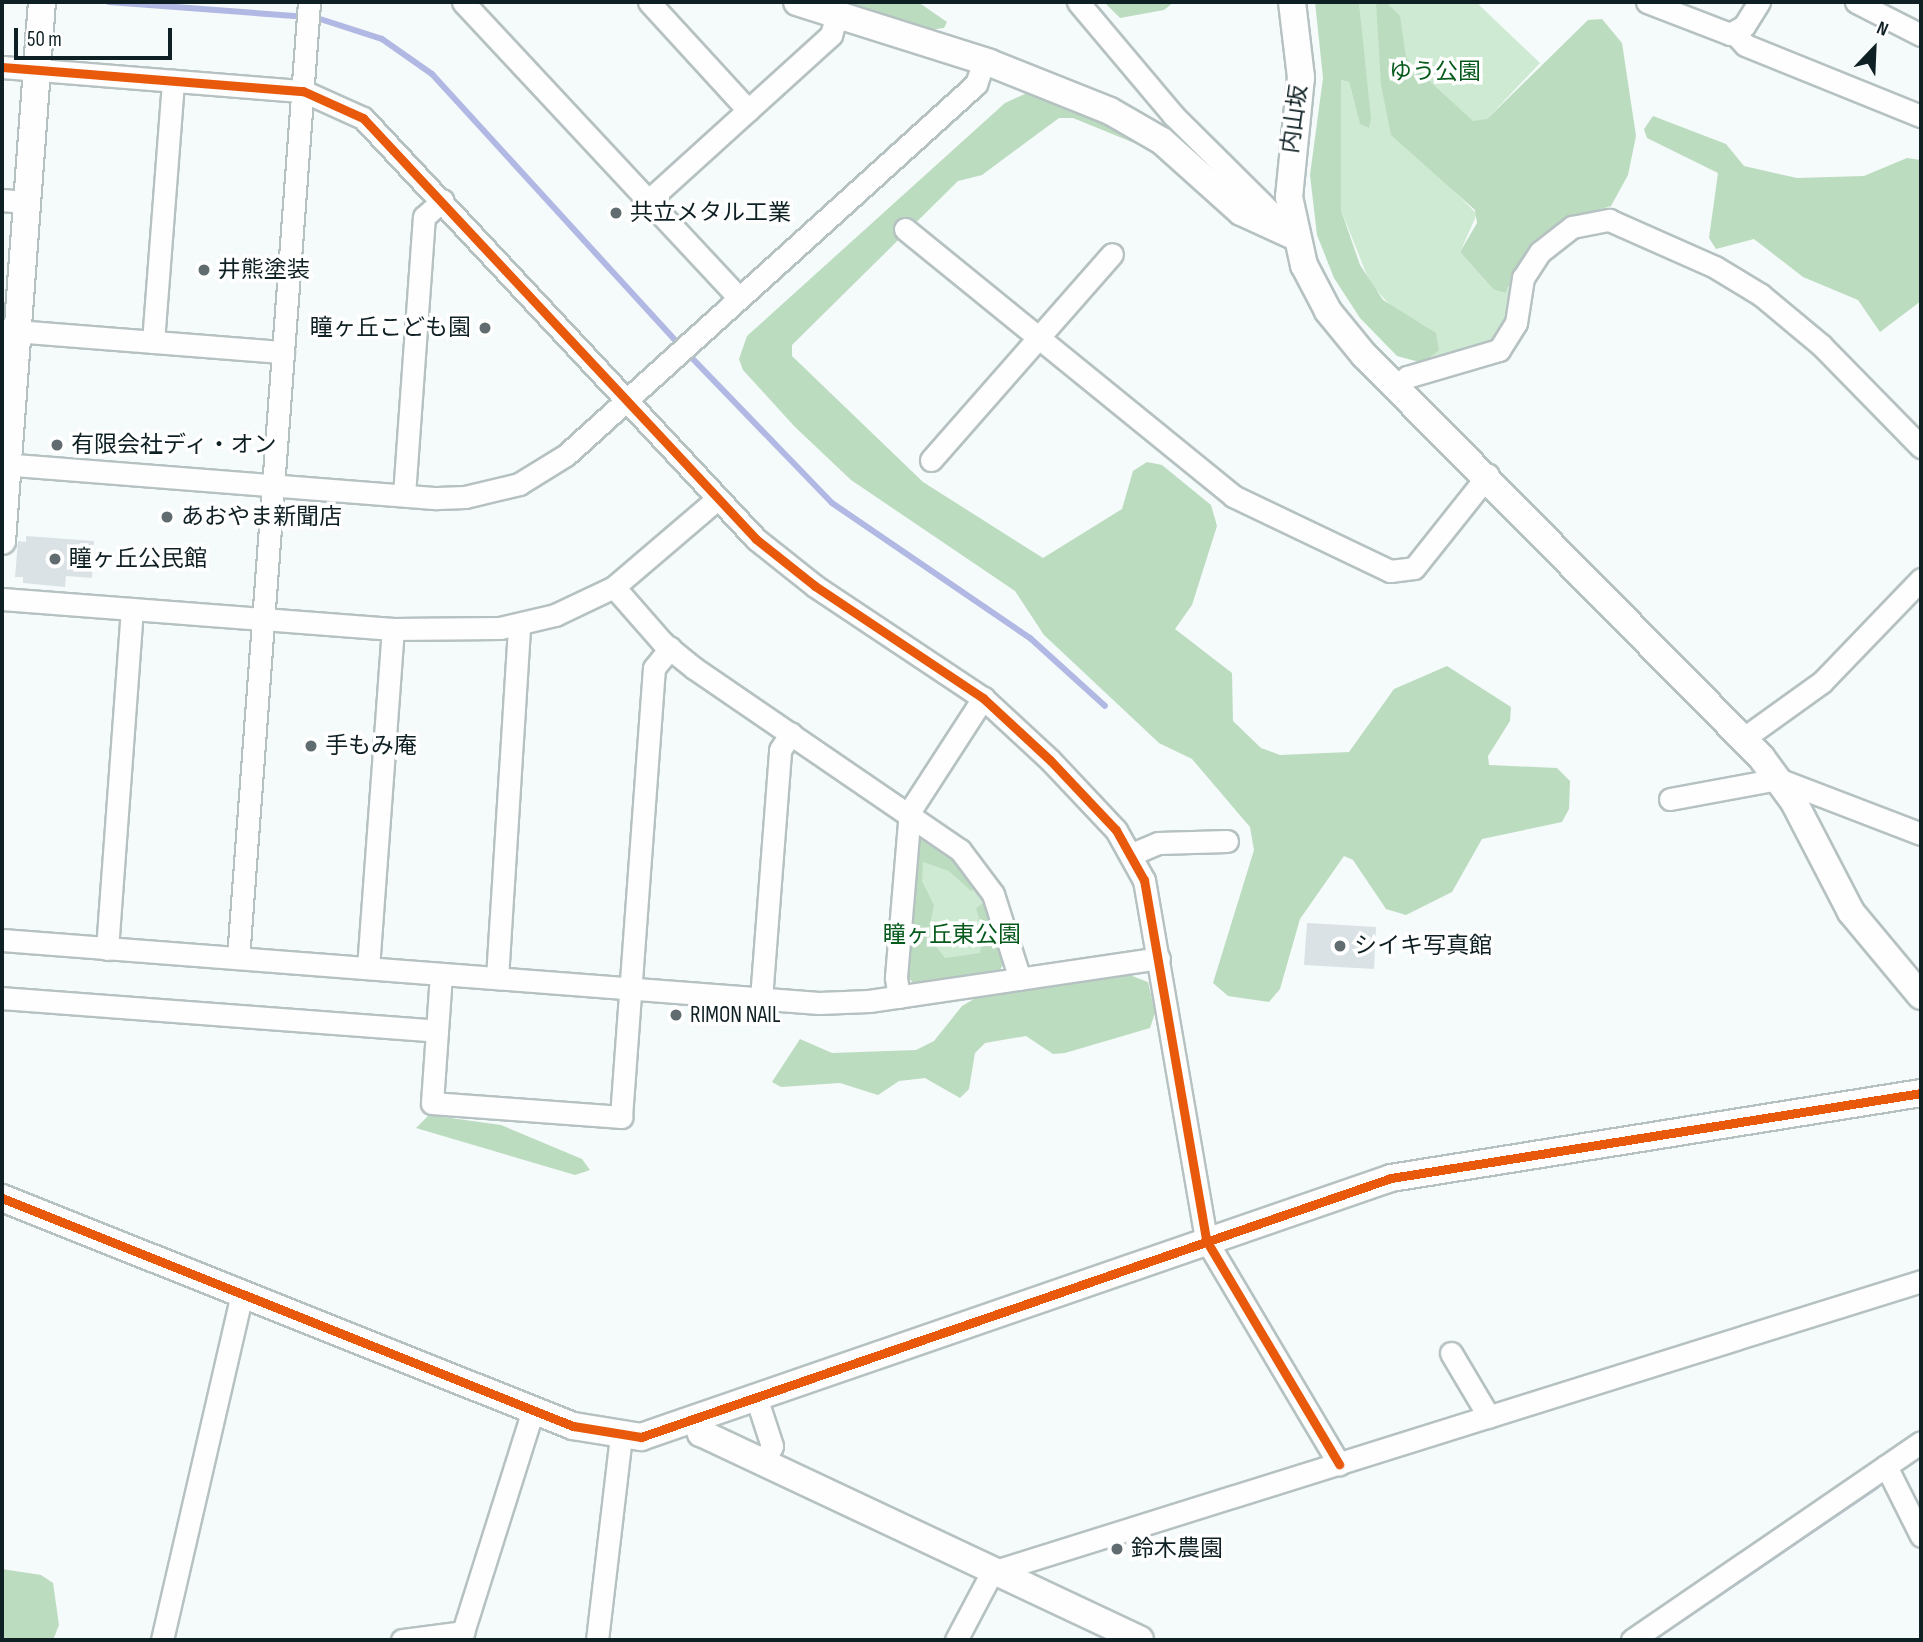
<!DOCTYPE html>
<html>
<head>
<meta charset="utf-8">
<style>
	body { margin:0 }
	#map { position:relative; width:1923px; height:1642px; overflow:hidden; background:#f5fafa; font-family:"Sofia Sans Condensed","Noto Sans JP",sans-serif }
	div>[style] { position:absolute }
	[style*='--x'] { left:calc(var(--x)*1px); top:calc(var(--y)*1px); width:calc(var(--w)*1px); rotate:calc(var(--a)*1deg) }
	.green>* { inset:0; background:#cfead2 }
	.forest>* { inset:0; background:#bcdcc0 }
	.stream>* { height:6px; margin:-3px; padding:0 3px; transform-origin:3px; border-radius:3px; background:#b0b8e3 }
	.building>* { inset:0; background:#dbe2e6 }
	.roads { filter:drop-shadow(2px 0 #b6c1c2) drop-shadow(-2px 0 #b6c1c2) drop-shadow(0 2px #b6c1c2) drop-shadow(0 -2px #b6c1c2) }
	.minor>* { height:21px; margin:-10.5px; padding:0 10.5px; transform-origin:10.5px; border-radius:10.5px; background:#fefefe }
	.tertiary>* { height:26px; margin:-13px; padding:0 13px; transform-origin:13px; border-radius:13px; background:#fefefe }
	.cycleway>* { height:9px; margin:-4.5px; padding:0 4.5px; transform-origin:4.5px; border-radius:4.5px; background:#e8590c }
	.dots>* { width:19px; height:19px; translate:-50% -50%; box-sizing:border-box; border:4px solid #fff; border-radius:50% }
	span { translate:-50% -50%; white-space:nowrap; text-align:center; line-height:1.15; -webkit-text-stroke:7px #fff; paint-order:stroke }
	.park-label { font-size:23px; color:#065a1c }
	.street-label { font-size:23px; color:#0f2024 }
	.poi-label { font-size:23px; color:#0f2024 }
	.left { translate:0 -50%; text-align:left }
	.right { translate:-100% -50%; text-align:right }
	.frame { position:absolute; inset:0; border:4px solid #0f2024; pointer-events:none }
	.north { position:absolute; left:1839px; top:14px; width:70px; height:70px; -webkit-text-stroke:5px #fff; paint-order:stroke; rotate:23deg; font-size:19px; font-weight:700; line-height:28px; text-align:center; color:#0f2024 }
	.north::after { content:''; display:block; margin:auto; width:24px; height:32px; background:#0f2024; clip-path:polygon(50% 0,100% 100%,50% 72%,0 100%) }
	.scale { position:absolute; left:14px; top:28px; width:158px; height:32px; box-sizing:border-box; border:4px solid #0f2024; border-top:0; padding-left:9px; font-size:21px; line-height:24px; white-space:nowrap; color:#0f2024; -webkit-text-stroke:5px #fff; paint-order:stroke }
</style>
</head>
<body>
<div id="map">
	<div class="green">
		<i style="clip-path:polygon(1359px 2px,1476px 2px,1540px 63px,1436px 173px,1477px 214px,1460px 252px,1494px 290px,1504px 293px,1510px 286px,1507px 321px,1494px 342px,1423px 363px,1427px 327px,1398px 314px,1370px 283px,1341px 210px,1341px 80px,1349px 82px,1360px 123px,1367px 97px)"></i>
		<i style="clip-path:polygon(927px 835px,985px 898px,1003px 947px,916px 985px,915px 840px)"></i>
	</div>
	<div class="forest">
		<i style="clip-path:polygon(835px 2px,918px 2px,947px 22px,944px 28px,929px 30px)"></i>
		<i style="clip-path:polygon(1104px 2px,1174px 2px,1164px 10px,1120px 18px)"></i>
		<i style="clip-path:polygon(1315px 2px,1359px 2px,1371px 119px,1369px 128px,1360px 124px,1349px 82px,1341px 80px,1341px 210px,1360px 265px,1383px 300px,1436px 333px,1439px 350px,1423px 363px,1397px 356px,1360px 318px,1334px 278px,1317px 235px,1310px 175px,1323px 78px)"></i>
		<i style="clip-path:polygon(1376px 2px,1386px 2px,1400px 16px,1406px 57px,1413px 66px,1473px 121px,1487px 119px,1588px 20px,1602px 19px,1622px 43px,1636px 136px,1628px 175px,1611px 206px,1568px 219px,1533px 246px,1505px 293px,1494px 290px,1460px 252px,1477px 223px,1475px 210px,1391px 135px,1381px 85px)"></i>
		<i style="clip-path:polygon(1027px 93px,1106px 121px,1144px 147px,1073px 118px,1059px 118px,982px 175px,958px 181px,792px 345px,792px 356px,923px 482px,1043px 558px,1122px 509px,1133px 471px,1147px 462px,1162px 465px,1211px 505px,1217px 526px,1192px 605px,1175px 629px,1232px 673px,1233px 721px,1261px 748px,1280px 755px,1349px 752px,1394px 689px,1447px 666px,1511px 707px,1510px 721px,1488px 756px,1489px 765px,1557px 768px,1570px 781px,1569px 809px,1562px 822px,1482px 839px,1452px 892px,1406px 915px,1386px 909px,1353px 860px,1344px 856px,1300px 919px,1280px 989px,1269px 1002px,1228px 996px,1213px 983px,1254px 850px,1250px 827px,1192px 759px,1159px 743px,1044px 635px,1015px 591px,851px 480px,794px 426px,743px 370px,739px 359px,747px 336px,1005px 103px)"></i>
		<i style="clip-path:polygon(1653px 116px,1726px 144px,1744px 166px,1797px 178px,1864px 176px,1907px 158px,1921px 160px,1921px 301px,1880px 332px,1858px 300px,1803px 277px,1754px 239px,1716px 249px,1709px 238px,1718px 173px,1647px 138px,1644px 129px)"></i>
		<i style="clip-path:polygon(927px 835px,954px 857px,977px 887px,971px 891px,949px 871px,923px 862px,922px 881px,934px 905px,928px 936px,945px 958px,980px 953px,983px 932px,976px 908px,985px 902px,1006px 960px,998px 973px,916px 985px,906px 976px,915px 840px)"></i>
		<i style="clip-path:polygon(1127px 974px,1148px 982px,1155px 1013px,1150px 1028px,1065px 1053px,1053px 1054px,1026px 1036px,985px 1043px,975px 1053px,969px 1089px,960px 1098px,925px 1078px,899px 1081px,878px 1095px,840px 1083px,781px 1087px,772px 1082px,800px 1039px,832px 1053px,916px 1050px,934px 1041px,962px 1006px,979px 996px)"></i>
		<i style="clip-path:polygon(429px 1115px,501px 1125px,582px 1159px,590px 1170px,575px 1175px,416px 1128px)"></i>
		<i style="clip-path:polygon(2px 1569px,41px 1575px,53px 1583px,59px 1625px,53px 1640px,2px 1640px)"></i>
	</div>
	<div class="stream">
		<i style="--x:109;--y:2;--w:189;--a:4.3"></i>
		<i style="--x:317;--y:18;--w:68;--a:17.9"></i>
		<i style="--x:382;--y:39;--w:61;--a:35"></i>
		<i style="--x:432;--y:74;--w:363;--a:47.6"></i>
		<i style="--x:691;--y:357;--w:203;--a:46"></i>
		<i style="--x:832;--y:503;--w:240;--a:34.3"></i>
		<i style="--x:1030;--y:638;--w:101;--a:42.2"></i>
		<i style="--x:1902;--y:1468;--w:23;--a:-34"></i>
		<i style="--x:1651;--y:1640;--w:273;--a:-34.3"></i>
	</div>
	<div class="building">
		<i style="clip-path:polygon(26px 536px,94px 541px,92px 578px,66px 576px,65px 587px,23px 583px,23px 577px,15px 577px,18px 541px,26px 542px)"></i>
		<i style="clip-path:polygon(1307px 923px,1376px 927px,1374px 969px,1304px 965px)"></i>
	</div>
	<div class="roads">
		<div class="minor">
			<i style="--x:463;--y:2;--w:405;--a:47"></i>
			<i style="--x:649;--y:2;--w:147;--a:47.5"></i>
			<i style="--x:1078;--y:2;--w:148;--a:49.9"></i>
			<i style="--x:1173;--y:115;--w:165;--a:44.8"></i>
			<i style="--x:1647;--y:2;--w:89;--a:21.1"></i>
			<i style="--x:1730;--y:34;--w:16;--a:-30"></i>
			<i style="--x:1744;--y:26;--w:28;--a:-58"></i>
			<i style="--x:1856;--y:2;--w:73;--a:26.9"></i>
			<i style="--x:1734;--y:33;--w:16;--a:47"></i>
			<i style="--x:1745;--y:45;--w:190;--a:22"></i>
			<i style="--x:2;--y:67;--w:302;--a:4.6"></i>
			<i style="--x:303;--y:91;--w:66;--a:24.2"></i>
			<i style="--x:363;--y:118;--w:576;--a:46.97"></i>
			<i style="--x:756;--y:539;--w:75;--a:38.5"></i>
			<i style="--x:815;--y:586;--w:202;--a:33.7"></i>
			<i style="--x:983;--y:698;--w:91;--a:42.8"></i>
			<i style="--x:1050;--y:760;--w:96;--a:46.7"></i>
			<i style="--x:1116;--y:830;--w:57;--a:60.8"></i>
			<i style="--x:1144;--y:880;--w:365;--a:80.2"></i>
			<i style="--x:1206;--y:1240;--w:261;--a:59.3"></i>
			<i style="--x:2;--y:200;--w:25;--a:5"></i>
			<i style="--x:649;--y:200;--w:246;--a:-42.2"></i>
			<i style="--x:831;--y:35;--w:19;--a:-74"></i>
			<i style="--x:905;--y:229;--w:423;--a:39.1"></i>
			<i style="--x:1233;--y:496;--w:174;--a:25.5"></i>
			<i style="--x:1390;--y:571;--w:24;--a:-7"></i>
			<i style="--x:1414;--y:568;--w:119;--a:-51.5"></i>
			<i style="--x:2;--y:330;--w:282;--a:4.5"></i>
			<i style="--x:153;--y:342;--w:262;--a:-85.6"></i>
			<i style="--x:1397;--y:387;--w:14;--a:-45"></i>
			<i style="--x:1407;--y:377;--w:96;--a:-16.4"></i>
			<i style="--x:1499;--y:350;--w:32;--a:-58"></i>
			<i style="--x:1516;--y:323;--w:46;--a:-81.2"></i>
			<i style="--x:1523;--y:278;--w:31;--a:-57"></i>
			<i style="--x:1540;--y:252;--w:41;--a:-38"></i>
			<i style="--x:1572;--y:227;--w:38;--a:-11"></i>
			<i style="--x:1609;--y:220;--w:116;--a:23.9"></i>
			<i style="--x:1715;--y:267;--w:54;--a:31.3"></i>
			<i style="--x:1761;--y:295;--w:78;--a:39.8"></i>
			<i style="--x:1821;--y:345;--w:143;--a:45.6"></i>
			<i style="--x:931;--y:460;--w:274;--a:-48.7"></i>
			<i style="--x:2;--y:464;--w:436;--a:4.5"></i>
			<i style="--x:437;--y:498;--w:28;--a:-2"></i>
			<i style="--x:465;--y:497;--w:56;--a:-13.5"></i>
			<i style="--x:519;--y:484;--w:55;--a:-31.7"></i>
			<i style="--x:566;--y:455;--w:553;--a:-42.14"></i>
			<i style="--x:976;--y:84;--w:24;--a:-71"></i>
			<i style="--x:404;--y:495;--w:279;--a:-85.9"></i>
			<i style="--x:424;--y:217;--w:25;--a:-42"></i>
			<i style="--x:614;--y:587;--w:74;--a:48.8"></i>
			<i style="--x:663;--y:643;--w:40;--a:39"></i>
			<i style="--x:694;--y:668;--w:322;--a:34.4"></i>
			<i style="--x:960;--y:850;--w:55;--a:53.1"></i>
			<i style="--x:993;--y:894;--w:89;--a:72.4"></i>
			<i style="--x:2;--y:599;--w:392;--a:4.4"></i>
			<i style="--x:393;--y:629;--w:107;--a:-0.5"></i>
			<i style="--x:500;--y:628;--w:57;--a:-13.3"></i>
			<i style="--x:555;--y:615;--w:65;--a:-25.4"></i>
			<i style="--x:614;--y:587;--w:135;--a:-40.5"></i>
			<i style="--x:1744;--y:738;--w:96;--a:-35.7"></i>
			<i style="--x:1822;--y:682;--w:143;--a:-46.1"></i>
			<i style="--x:1670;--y:799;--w:110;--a:-10.5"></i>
			<i style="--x:1778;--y:779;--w:153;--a:21"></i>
			<i style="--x:1132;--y:854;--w:28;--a:-23"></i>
			<i style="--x:1158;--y:843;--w:69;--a:-1.7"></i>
			<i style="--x:2;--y:940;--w:819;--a:4.41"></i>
			<i style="--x:819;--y:1003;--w:50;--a:-2.3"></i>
			<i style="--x:869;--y:1001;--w:293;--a:-8.4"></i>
			<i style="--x:107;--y:949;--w:341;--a:-85.8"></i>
			<i style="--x:238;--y:958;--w:959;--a:-85.75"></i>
			<i style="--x:368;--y:968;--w:340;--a:-85.8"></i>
			<i style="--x:441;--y:974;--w:129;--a:94"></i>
			<i style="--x:432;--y:1103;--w:190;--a:4.2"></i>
			<i style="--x:621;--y:1117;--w:450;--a:-85.8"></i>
			<i style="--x:654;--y:668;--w:26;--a:-51"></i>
			<i style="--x:497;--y:978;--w:354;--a:-86.4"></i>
			<i style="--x:899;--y:997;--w:20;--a:-99"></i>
			<i style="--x:896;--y:977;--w:167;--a:-85.2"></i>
			<i style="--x:910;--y:811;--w:135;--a:-57.1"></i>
			<i style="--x:2;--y:998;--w:436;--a:4.3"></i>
			<i style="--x:761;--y:999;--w:250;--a:-85.6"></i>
			<i style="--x:780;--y:750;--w:20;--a:-57"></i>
			<i style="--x:1451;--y:1353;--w:74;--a:59.3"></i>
			<i style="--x:757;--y:1400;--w:48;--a:71.9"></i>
			<i style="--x:772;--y:1446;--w:19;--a:118"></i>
			<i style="--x:1886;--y:1466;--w:78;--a:63.4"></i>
			<i style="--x:162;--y:1640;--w:355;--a:-77"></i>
			<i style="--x:402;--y:1640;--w:62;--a:-7.5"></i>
			<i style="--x:463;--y:1632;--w:233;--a:-72.5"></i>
			<i style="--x:597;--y:1640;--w:204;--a:-83.3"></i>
			<i style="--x:956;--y:1640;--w:77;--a:-62.1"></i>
			<i style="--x:992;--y:1572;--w:974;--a:-17.39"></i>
			<i style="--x:1632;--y:1640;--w:350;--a:-34.4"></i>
		</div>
		<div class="tertiary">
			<i style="--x:797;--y:2;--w:202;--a:17.5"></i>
			<i style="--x:990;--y:63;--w:129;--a:21.8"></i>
			<i style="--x:1110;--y:111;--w:60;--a:30"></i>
			<i style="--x:1162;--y:141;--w:106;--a:41.9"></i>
			<i style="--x:1241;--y:212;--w:60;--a:24.4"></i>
			<i style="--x:1292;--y:2;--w:76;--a:83.2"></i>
			<i style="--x:1301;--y:77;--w:121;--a:95.7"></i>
			<i style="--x:1289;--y:197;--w:70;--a:77.6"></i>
			<i style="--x:1304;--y:265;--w:52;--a:62.4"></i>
			<i style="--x:1328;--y:311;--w:57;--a:50.7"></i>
			<i style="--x:1364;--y:355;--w:565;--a:45.36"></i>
			<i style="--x:1761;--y:757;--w:56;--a:53.7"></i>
			<i style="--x:1794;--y:802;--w:124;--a:62.6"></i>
			<i style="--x:1851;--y:912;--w:109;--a:50.2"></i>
			<i style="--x:2;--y:541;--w:540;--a:-85.76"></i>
			<i style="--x:2;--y:1198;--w:615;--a:21.77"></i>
			<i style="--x:573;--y:1426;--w:69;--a:9.2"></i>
			<i style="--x:641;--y:1437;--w:793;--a:-19.05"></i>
			<i style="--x:1391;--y:1178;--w:537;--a:-9.11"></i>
			<i style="--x:697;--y:1421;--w:13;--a:72"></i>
			<i style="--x:701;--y:1433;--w:485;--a:25.2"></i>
		</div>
	</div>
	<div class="cycleway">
		<i style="--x:2;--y:67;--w:302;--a:4.6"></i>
		<i style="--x:303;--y:91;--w:66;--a:24.2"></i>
		<i style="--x:363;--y:118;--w:576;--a:46.97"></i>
		<i style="--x:756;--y:539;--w:75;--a:38.5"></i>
		<i style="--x:815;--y:586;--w:202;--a:33.7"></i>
		<i style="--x:983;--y:698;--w:91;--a:42.8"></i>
		<i style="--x:1050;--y:760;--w:96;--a:46.7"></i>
		<i style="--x:1116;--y:830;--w:57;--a:60.8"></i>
		<i style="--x:1144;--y:880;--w:365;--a:80.2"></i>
		<i style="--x:1206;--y:1240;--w:261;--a:59.3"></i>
		<i style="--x:2;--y:1198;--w:615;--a:21.77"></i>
		<i style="--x:573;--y:1426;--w:69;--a:9.2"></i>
		<i style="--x:641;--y:1437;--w:793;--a:-19.05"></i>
		<i style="--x:1391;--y:1178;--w:537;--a:-9.11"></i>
	</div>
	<div class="dots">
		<i style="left:616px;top:213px;background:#606c6f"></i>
		<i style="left:204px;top:270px;background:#606c6f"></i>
		<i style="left:485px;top:328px;background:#606c6f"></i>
		<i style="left:57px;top:445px;background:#606c6f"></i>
		<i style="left:167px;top:517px;background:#606c6f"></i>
		<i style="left:55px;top:559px;background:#606c6f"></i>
		<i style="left:311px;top:746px;background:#606c6f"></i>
		<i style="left:1340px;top:946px;background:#606c6f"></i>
		<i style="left:676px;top:1015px;background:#606c6f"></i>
		<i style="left:1117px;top:1549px;background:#606c6f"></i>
	</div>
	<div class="park-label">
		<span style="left:1435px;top:72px">ゆう公園</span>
		<span style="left:952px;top:935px">瞳ヶ丘東公園</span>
	</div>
	<div class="street-label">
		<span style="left:1295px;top:119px;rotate:-82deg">内山坂</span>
	</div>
	<div class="poi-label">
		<span class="left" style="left:630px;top:213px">共立メタル工業</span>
		<span class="left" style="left:218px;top:270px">井熊塗装</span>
		<span class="right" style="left:471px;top:328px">瞳ヶ丘こども園</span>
		<span class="left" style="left:71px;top:445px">有限会社ディ・オン</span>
		<span class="left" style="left:181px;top:517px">あおやま新聞店</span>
		<span class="left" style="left:69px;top:559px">瞳ヶ丘公民館</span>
		<span class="left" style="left:325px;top:746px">手もみ庵</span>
		<span class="left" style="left:1354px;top:946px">シイキ写真館</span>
		<span class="left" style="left:690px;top:1015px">RIMON NAIL</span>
		<span class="left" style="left:1131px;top:1549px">鈴木農園</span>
	</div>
	<div class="frame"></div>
	<div class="north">N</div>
	<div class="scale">50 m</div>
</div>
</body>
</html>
